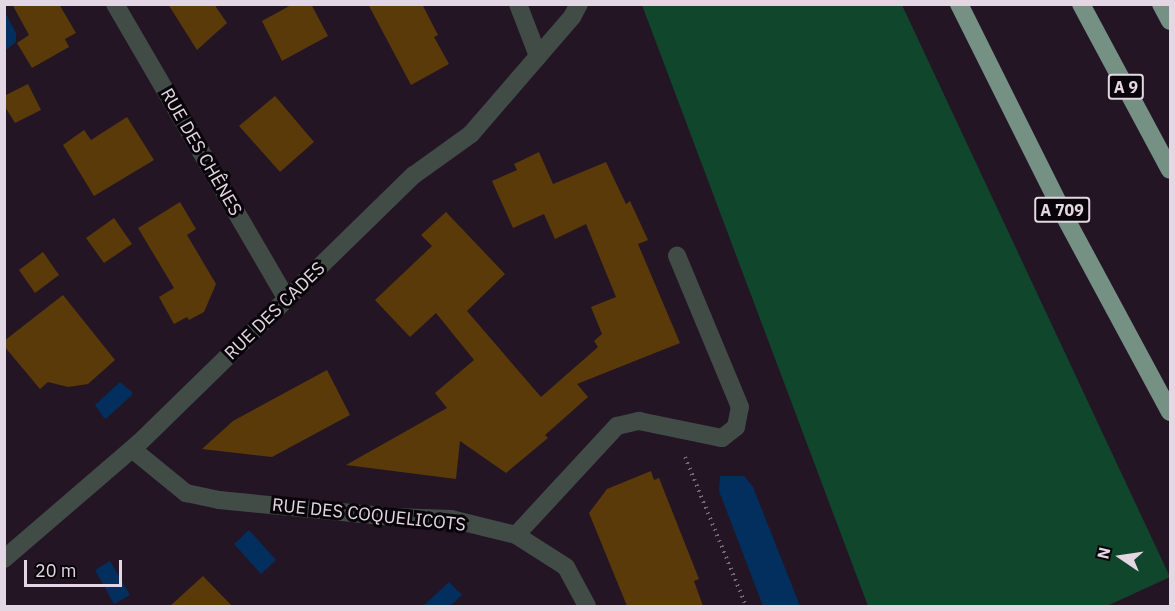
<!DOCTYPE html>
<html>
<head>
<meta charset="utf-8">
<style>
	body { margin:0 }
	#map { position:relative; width:1175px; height:611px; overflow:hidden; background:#241525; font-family:"IBM Plex Sans",sans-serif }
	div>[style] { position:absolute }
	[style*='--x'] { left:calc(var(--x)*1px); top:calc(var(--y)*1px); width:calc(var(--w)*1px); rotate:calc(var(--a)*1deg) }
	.green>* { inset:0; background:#0f462c }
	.water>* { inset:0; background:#022f5d }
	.building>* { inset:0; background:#5a3a09 }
	.path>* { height:4px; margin-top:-2px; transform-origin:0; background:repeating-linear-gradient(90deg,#776977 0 1.5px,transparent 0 6px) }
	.minor>* { height:18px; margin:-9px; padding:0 9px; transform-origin:9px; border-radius:9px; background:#414c47 }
	.motorway>* { height:18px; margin:-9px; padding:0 9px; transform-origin:9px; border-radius:9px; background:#759184 }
	span { translate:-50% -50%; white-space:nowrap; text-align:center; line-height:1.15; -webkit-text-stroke:6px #09040a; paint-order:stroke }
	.shield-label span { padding:2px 4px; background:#09040a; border:2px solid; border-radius:4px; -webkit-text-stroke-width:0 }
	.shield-label { font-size:16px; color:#e2d7e2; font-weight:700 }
	.street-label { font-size:18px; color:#e2d7e2 }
	.frame { position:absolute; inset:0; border:6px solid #e2d7e2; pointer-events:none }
	.north { position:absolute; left:1091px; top:527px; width:60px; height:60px; -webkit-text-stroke:4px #09040a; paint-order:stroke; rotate:283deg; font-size:16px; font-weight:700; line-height:24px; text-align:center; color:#e2d7e2 }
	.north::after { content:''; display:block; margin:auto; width:21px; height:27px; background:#e2d7e2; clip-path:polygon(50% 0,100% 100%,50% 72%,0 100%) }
	.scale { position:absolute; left:24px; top:560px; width:98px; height:27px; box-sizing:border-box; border:3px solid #e2d7e2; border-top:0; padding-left:8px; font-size:18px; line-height:21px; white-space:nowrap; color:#e2d7e2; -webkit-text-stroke:4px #09040a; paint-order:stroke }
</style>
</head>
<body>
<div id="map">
	<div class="green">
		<i style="clip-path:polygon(642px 5px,902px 5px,1170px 577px,1107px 606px,868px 606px)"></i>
	</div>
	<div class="water">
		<i style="clip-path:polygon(5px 12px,16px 33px,16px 42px,5px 51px)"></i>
		<i style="clip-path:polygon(120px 382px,132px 392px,132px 395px,107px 418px,104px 418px,95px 405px)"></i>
		<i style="clip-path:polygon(720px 476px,744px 476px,753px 487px,800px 606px,763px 606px,719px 491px)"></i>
		<i style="clip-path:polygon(249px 530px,276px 560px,261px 574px,234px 544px)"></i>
		<i style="clip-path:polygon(110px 561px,130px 595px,114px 604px,95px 570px)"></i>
		<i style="clip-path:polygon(449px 582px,462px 595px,450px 606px,423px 606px)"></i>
	</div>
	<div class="building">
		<i style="clip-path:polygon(12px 4px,59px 4px,76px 33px,65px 39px,69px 47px,32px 68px,17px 43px,29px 35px)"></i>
		<i style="clip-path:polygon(168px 4px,214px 4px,227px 23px,197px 50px)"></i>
		<i style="clip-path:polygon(293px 4px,311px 4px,328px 36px,282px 61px,262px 21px)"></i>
		<i style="clip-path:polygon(368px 4px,422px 4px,438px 35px,434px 37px,449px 64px,411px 85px)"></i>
		<i style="clip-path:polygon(28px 84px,41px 110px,15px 123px,4px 105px,4px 96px)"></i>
		<i style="clip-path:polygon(275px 96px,314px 142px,280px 172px,239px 126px)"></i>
		<i style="clip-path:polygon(127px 117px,154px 160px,94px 196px,63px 145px,84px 130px,91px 140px)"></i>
		<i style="clip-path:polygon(539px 152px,553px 184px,606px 162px,626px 204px,630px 201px,648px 240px,638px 244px,680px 343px,577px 384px,588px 397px,545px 435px,548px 438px,506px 473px,460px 441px,456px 479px,346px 465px,447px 408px,435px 393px,474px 360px,436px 313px,410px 337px,375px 300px,432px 246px,421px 235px,446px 212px,505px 274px,467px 311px,541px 397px,598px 347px,594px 341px,602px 334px,591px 307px,616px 297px,586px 224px,555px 239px,544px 214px,513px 228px,492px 181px,517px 170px,514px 164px)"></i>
		<i style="clip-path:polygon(180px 202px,196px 229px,187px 235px,216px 284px,204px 312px,189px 320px,187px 317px,174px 324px,159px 297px,174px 288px,138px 228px)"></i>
		<i style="clip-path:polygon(114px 218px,132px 244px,104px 263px,86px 238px)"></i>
		<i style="clip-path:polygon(43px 252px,59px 275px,35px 293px,19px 270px)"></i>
		<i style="clip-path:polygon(63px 295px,115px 360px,88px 384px,68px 387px,48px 382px,40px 389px,4px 346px,4px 341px)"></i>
		<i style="clip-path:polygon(327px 370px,350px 415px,272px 457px,202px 449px,233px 421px)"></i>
		<i style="clip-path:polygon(651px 471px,654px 480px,659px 478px,699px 579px,694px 581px,703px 606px,627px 606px,589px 513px,607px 489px)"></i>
		<i style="clip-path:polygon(203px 576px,232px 606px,170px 606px)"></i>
	</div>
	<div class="path">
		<i style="--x:685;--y:457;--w:161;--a:67.7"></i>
	</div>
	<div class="minor">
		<i style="--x:115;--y:4;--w:341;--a:59.8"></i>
		<i style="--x:518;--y:4;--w:56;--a:69"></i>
		<i style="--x:132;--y:449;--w:70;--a:39.2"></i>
		<i style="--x:186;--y:493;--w:34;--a:12"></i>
		<i style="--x:219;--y:500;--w:175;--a:5.6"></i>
		<i style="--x:393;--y:517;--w:58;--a:2"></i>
		<i style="--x:451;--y:519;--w:67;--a:13.8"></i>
		<i style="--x:516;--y:535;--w:59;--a:32.6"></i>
		<i style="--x:566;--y:567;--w:44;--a:61.7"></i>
		<i style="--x:516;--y:535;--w:149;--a:-47.2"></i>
		<i style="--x:617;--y:426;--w:23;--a:-13"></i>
		<i style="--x:639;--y:421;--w:85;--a:11.6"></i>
		<i style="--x:722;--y:438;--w:18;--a:-38"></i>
		<i style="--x:736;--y:427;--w:20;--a:-79"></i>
		<i style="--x:740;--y:407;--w:164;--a:-112.6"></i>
		<i style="--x:4;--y:559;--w:178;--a:-40.7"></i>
		<i style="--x:139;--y:443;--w:384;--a:-44.3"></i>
		<i style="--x:414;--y:175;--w:70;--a:-35.7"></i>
		<i style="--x:471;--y:134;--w:155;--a:-49.2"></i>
		<i style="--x:572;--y:17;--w:15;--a:-62"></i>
	</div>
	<div class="motorway">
		<i style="--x:959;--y:4;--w:240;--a:63.5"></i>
		<i style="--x:1066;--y:219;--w:219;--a:61.7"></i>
		<i style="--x:1081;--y:4;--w:188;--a:61.8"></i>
		<i style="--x:1161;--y:4;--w:19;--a:62"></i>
	</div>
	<div class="shield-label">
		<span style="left:1126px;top:87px">A 9</span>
		<span style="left:1062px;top:210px">A 709</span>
	</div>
	<div class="street-label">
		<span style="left:201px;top:152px;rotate:60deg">RUE DES CHÊNES</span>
		<span style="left:275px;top:311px;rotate:-44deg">RUE DES CADES</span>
		<span style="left:369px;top:515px;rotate:6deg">RUE DES COQUELICOTS</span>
	</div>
	<div class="frame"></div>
	<div class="north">N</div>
	<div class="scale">20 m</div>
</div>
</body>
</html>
